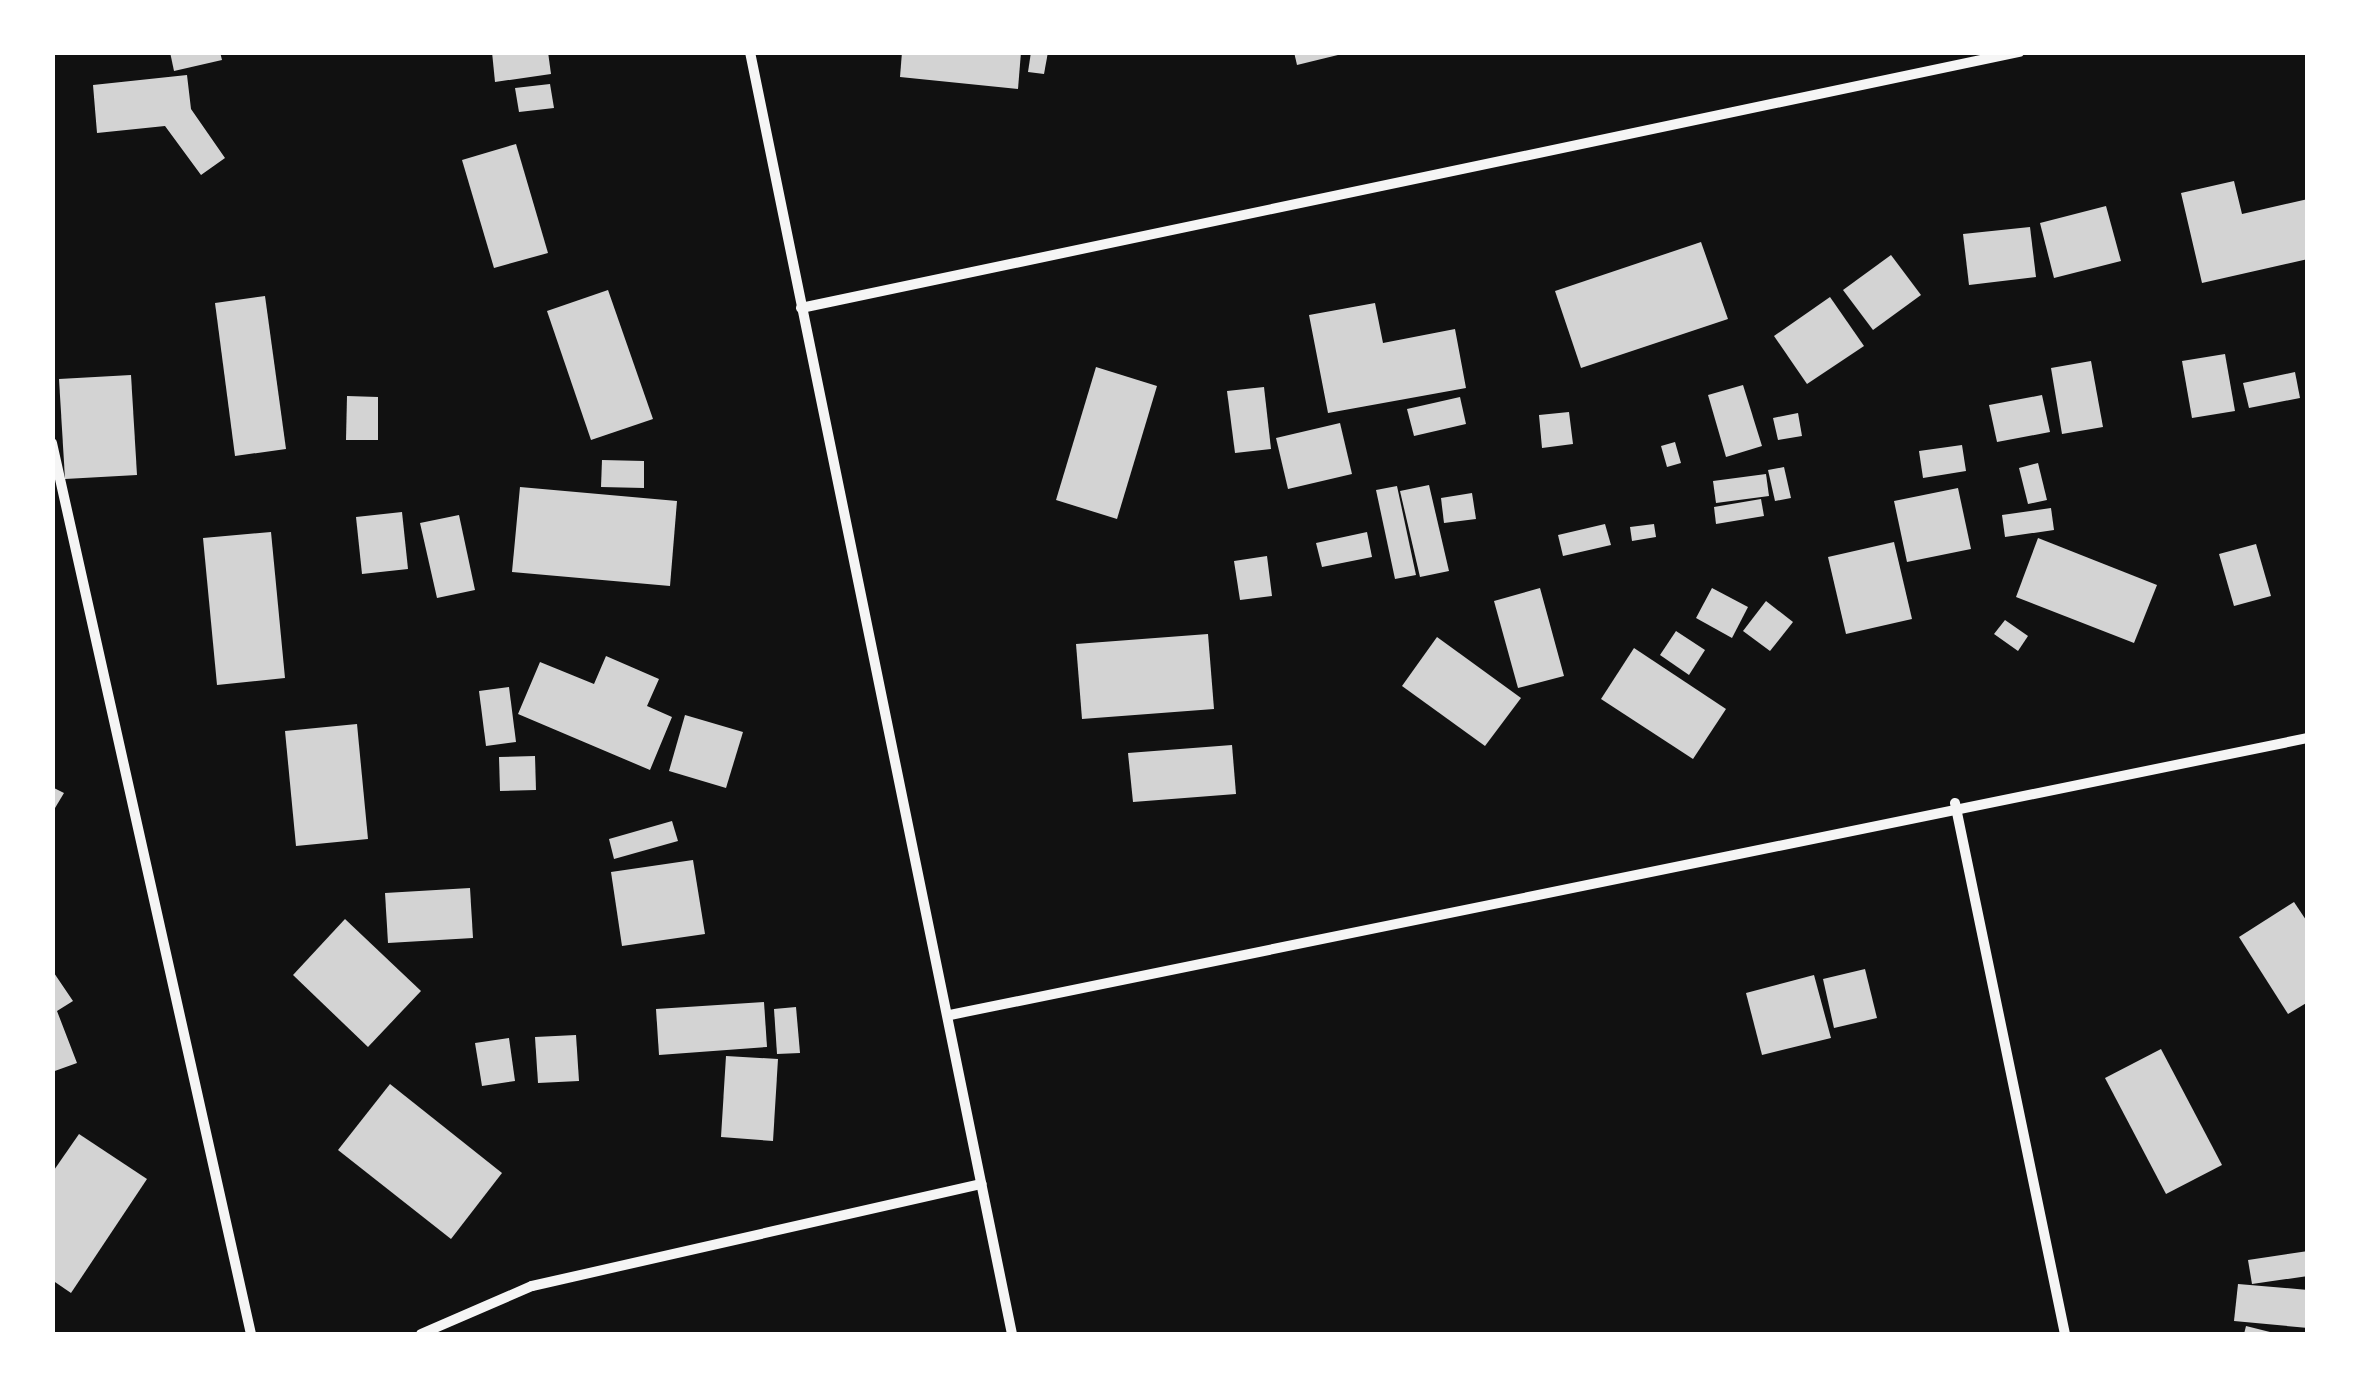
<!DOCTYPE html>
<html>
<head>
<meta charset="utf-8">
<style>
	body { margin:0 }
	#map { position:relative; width:2360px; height:1387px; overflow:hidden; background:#111; font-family:"Alegreya Sans",sans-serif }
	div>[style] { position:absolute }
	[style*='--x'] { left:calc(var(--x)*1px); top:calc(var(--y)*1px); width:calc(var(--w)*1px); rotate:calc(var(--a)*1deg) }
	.building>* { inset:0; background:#d3d3d3 }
	.minor>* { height:10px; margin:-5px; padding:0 5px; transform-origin:5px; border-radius:5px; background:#f5f5f5 }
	span { translate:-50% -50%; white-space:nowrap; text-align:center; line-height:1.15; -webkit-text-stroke:8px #fff; paint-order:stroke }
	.frame { position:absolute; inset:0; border:55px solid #fff; pointer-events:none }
</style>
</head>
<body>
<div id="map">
	<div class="building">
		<i style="clip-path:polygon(170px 52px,220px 52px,222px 60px,174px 71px)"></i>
		<i style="clip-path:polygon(492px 52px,548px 52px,551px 74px,495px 82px)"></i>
		<i style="clip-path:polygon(902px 52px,1021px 52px,1018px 89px,900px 77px)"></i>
		<i style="clip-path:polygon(1031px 52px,1048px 52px,1044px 74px,1028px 72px)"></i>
		<i style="clip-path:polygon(1294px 52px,1341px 52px,1342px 54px,1297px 65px)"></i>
		<i style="clip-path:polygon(187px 75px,191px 109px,225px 158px,201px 175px,165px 126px,97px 133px,93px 85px)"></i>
		<i style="clip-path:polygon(550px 84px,554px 108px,519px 112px,515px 88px)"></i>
		<i style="clip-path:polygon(516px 144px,548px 253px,494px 268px,462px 160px)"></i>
		<i style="clip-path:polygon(2234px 181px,2242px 214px,2308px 199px,2308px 259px,2202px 283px,2181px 193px)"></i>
		<i style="clip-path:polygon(2106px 206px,2121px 261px,2054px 278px,2040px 223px)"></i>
		<i style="clip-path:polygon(2030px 227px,2036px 277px,1969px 285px,1963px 234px)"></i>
		<i style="clip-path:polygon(1701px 242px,1728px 319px,1581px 368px,1555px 291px)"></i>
		<i style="clip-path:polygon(1891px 255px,1921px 295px,1873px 330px,1843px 290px)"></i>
		<i style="clip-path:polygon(608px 290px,653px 419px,591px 440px,547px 311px)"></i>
		<i style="clip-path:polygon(265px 296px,286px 449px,235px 456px,215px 303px)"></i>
		<i style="clip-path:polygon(1830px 297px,1864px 346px,1807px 384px,1774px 336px)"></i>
		<i style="clip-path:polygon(1375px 303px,1383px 343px,1455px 329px,1466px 388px,1328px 413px,1309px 315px)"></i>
		<i style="clip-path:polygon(2225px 354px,2235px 411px,2192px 418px,2182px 361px)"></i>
		<i style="clip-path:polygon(2091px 361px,2103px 427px,2062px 434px,2051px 368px)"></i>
		<i style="clip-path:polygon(1096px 367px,1157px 386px,1117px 519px,1056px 500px)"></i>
		<i style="clip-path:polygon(2295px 372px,2300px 398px,2249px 408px,2243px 383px)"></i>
		<i style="clip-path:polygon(131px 375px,137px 475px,65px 479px,59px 379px)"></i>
		<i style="clip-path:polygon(1743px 385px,1762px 446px,1726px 457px,1708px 395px)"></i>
		<i style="clip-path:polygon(1264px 387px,1271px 449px,1235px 453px,1227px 391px)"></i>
		<i style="clip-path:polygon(2042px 395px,2050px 432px,1997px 442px,1989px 405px)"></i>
		<i style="clip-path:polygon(347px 396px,378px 397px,378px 440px,346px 440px)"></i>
		<i style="clip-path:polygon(1460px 397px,1466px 424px,1414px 436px,1407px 409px)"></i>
		<i style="clip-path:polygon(1569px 412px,1573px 444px,1542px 448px,1539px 415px)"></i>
		<i style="clip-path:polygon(1798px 413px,1802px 436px,1778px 440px,1773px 418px)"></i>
		<i style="clip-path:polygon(1340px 423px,1352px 474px,1288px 489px,1276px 438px)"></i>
		<i style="clip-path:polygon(1675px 442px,1681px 463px,1667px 467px,1661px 446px)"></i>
		<i style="clip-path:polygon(1962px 445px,1966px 471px,1923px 478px,1919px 451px)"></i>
		<i style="clip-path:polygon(602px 460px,644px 461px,644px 488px,601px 487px)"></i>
		<i style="clip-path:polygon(2038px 463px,2047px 500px,2028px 504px,2019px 468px)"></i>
		<i style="clip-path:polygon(1784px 467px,1791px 498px,1775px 501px,1768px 470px)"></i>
		<i style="clip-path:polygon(1766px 474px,1769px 496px,1716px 503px,1713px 481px)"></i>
		<i style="clip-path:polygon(1429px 485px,1449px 571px,1420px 577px,1400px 491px)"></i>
		<i style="clip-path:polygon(1397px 486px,1416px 575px,1395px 579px,1376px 490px)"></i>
		<i style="clip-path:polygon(520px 487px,677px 501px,670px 586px,512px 572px)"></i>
		<i style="clip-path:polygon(1958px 488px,1971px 549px,1907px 562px,1894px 501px)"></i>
		<i style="clip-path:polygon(1472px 493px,1476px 519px,1444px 523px,1441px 498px)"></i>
		<i style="clip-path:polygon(1761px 499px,1764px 516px,1716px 524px,1714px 507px)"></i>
		<i style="clip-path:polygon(2051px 508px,2054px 530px,2005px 537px,2002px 515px)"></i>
		<i style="clip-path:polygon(402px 512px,408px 569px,362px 574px,356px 517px)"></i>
		<i style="clip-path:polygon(459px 515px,475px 590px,437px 598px,420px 523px)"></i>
		<i style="clip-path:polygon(1605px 524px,1611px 545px,1563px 556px,1558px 535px)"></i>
		<i style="clip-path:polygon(1654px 524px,1656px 537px,1632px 541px,1630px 527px)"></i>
		<i style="clip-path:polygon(271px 532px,285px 678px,217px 685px,203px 538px)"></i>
		<i style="clip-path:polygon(1367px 532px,1372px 557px,1322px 567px,1316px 543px)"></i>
		<i style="clip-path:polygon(2038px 538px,2157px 585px,2134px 643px,2016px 597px)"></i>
		<i style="clip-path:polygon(1894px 542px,1912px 619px,1846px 634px,1828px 557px)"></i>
		<i style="clip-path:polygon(2256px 544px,2271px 596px,2234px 606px,2219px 554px)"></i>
		<i style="clip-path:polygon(1267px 556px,1272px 596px,1240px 600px,1234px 561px)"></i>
		<i style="clip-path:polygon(1540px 588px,1564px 676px,1518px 688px,1494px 601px)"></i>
		<i style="clip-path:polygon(1712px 588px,1748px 607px,1732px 638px,1696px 618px)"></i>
		<i style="clip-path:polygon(1766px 601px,1793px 622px,1770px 651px,1743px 631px)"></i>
		<i style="clip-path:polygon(2005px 620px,2028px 636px,2018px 651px,1994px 634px)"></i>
		<i style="clip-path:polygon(1676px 631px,1705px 650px,1689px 675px,1660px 655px)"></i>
		<i style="clip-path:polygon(1208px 634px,1214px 709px,1082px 719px,1076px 644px)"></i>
		<i style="clip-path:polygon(1437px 637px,1521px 698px,1485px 746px,1402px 686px)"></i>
		<i style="clip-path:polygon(1634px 648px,1726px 709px,1693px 759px,1601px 699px)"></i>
		<i style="clip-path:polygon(606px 656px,659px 679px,647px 706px,672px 717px,650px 770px,518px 714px,540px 662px,594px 684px)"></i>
		<i style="clip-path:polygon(509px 687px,516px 742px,486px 746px,479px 691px)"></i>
		<i style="clip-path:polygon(685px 715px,743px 732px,726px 788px,669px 771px)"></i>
		<i style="clip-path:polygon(357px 724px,368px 839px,296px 846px,285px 731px)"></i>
		<i style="clip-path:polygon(1232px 745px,1236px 794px,1133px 802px,1128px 753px)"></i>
		<i style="clip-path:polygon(535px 756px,536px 790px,500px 791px,499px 757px)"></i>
		<i style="clip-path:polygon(52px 787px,64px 793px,52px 813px)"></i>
		<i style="clip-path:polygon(672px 821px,678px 841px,614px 859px,609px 839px)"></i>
		<i style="clip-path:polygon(693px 860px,705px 934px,622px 946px,611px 872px)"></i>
		<i style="clip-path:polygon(470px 888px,473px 938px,388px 943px,385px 893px)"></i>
		<i style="clip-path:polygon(2294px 902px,2308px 923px,2308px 1002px,2288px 1014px,2239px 937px)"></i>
		<i style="clip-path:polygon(345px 919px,421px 991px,368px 1047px,293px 975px)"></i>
		<i style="clip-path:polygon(1865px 969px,1877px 1018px,1834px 1028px,1823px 979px)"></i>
		<i style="clip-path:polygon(52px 970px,73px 1001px,57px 1011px,77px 1063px,52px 1072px)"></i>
		<i style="clip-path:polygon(1814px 975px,1831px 1038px,1762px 1055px,1746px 993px)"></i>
		<i style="clip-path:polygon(764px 1002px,767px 1047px,659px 1055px,656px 1009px)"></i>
		<i style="clip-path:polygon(796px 1007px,800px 1053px,777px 1054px,774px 1009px)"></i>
		<i style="clip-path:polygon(576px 1035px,579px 1081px,538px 1083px,535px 1037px)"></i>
		<i style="clip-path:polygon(509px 1038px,515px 1081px,482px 1086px,475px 1043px)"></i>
		<i style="clip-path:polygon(2161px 1049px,2222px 1165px,2166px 1194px,2105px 1078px)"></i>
		<i style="clip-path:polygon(726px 1056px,778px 1059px,773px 1141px,721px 1137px)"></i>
		<i style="clip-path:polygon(390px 1084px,502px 1173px,451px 1239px,338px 1150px)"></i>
		<i style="clip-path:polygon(79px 1134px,147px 1179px,71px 1293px,52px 1280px,52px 1173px)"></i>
		<i style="clip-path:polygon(2308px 1251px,2308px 1276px,2252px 1284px,2248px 1260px)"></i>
		<i style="clip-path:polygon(2238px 1284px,2308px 1290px,2308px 1328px,2234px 1321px)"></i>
		<i style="clip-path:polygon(2246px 1326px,2274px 1333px,2274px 1334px,2244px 1334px)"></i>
	</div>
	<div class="minor">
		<i style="--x:750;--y:52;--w:1308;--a:78.45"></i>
		<i style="--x:801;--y:308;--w:1245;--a:-11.87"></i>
		<i style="--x:52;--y:443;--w:913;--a:77.41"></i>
		<i style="--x:1955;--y:803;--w:542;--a:78.3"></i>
		<i style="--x:950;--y:1015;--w:1386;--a:-11.53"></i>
		<i style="--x:421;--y:1334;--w:121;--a:-23.4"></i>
		<i style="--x:532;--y:1286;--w:461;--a:-12.8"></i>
	</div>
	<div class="frame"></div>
</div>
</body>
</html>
